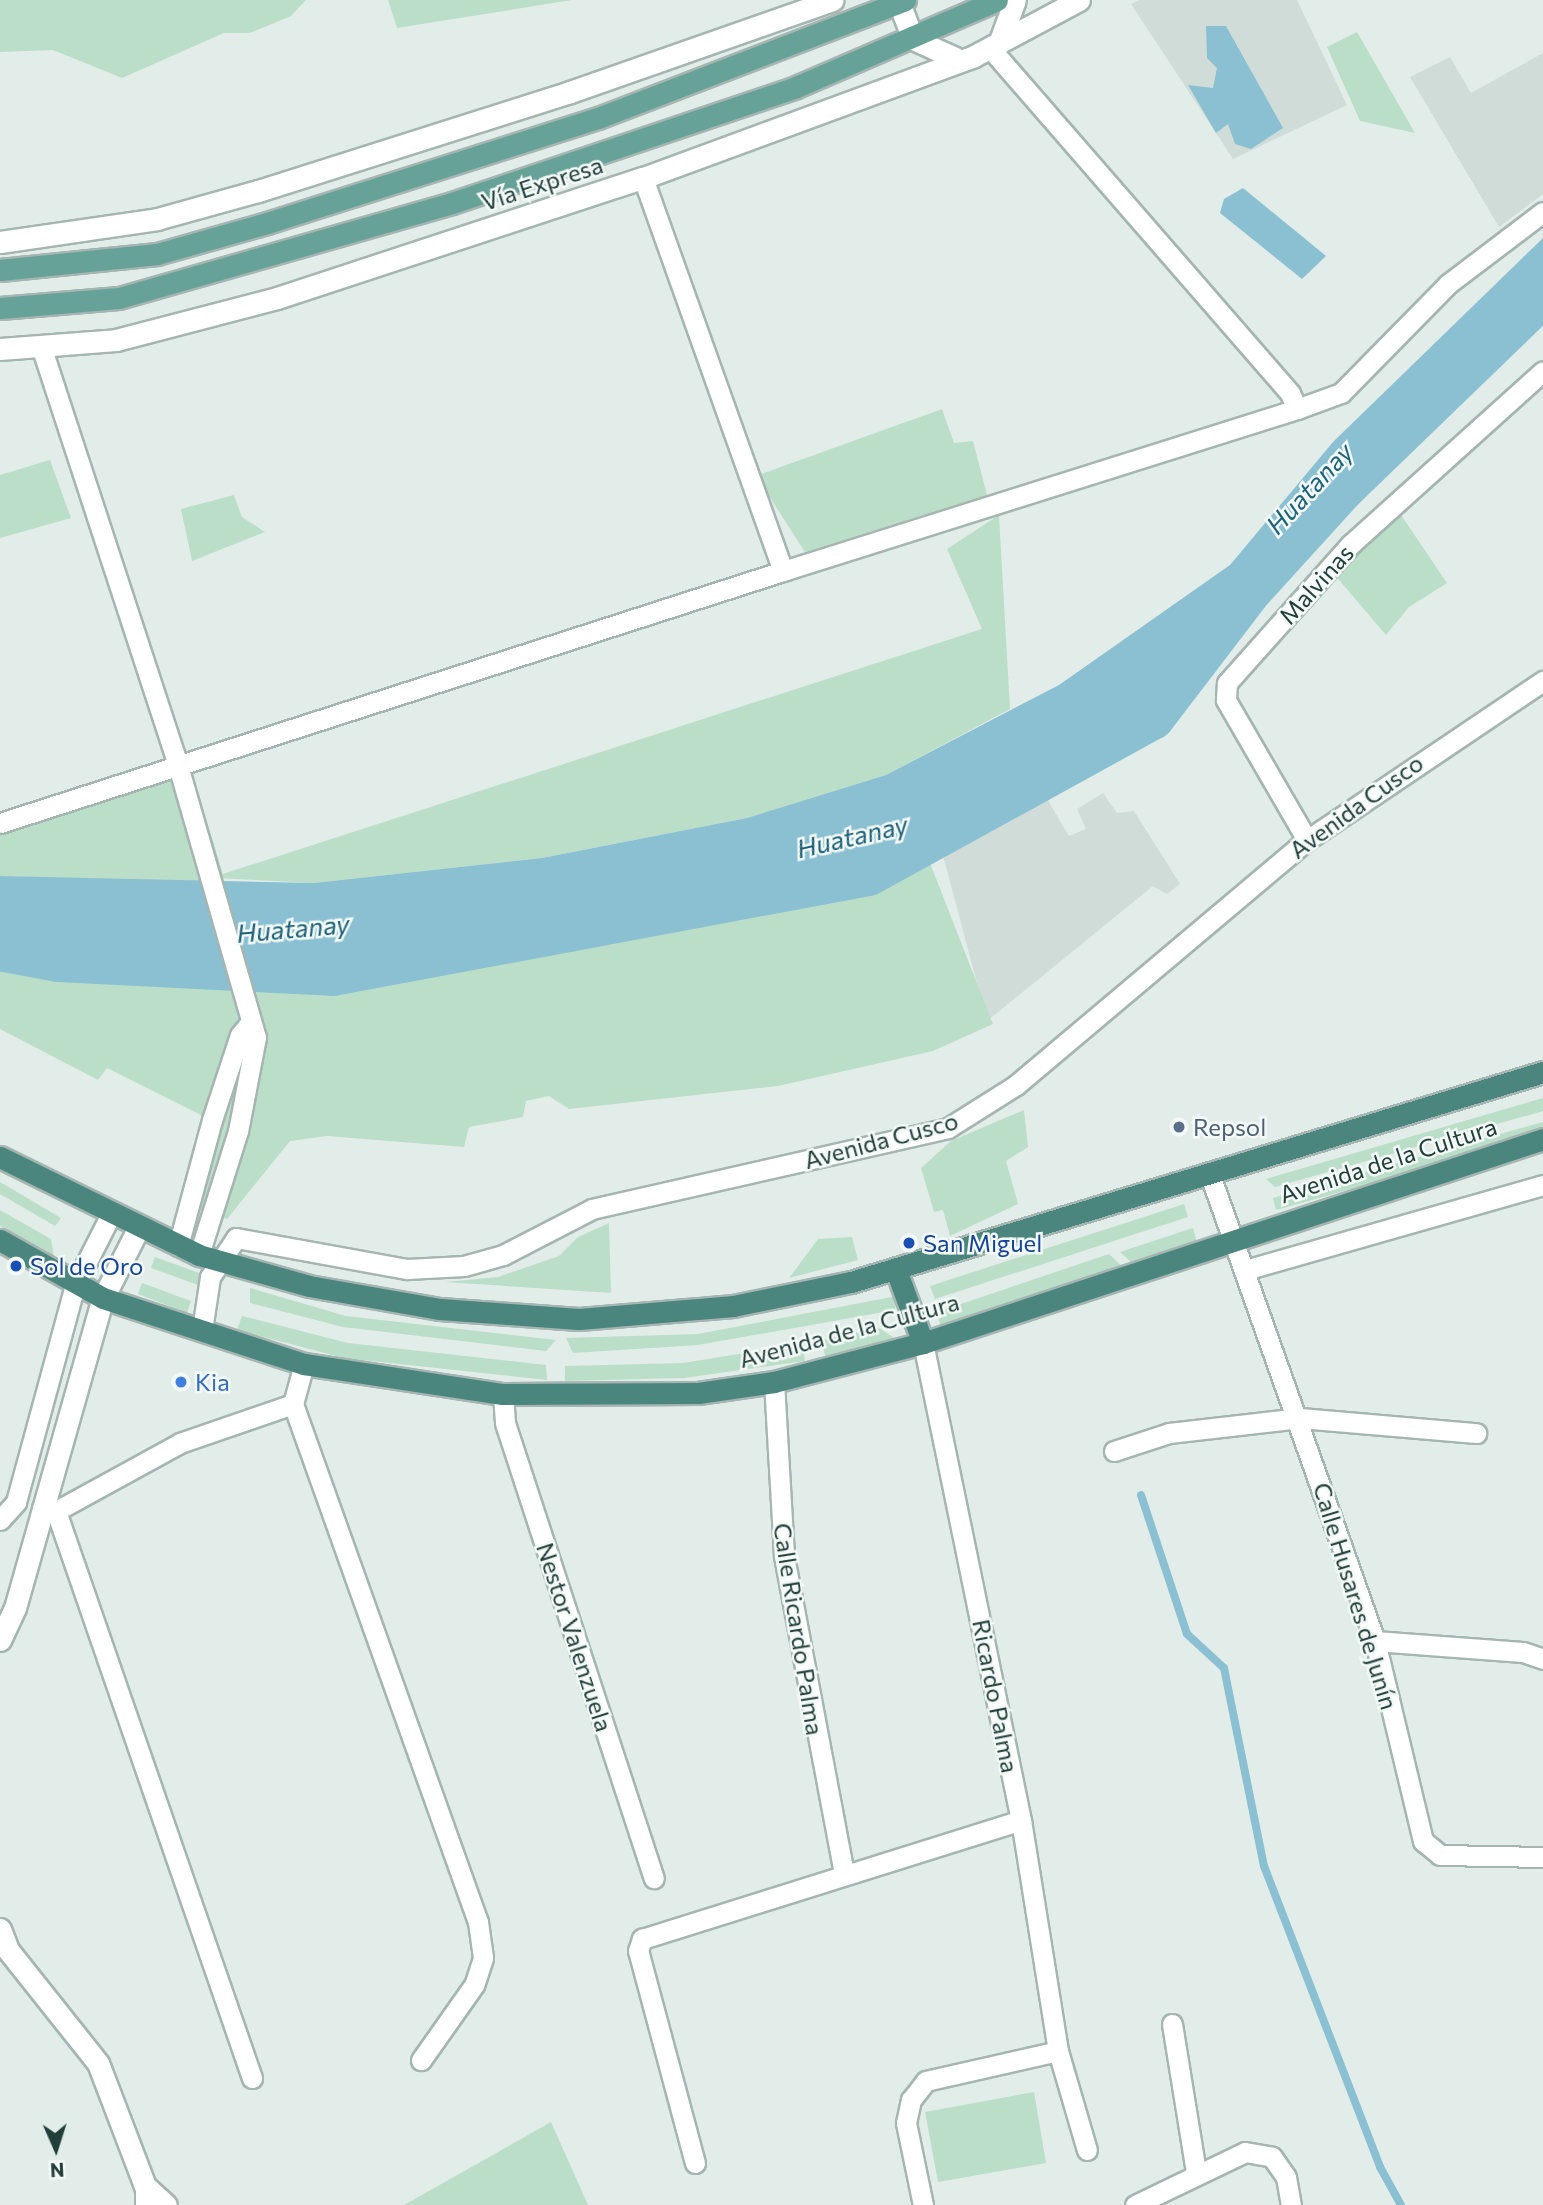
<!DOCTYPE html>
<html>
<head>
<meta charset="utf-8">
<style>
	body { margin:0 }
	#map { position:relative; width:1543px; height:2205px; overflow:hidden; background:#e2ede9; font-family:Commissioner,sans-serif }
	div>[style] { position:absolute }
	[style*='--x'] { left:calc(var(--x)*1px); top:calc(var(--y)*1px); width:calc(var(--w)*1px); rotate:calc(var(--a)*1deg) }
	.built>* { inset:0; background:#d0dcd8 }
	.green>* { inset:0; background:#bbdec8 }
	.water>* { inset:0; background:#8ac0d2 }
	.stream>* { height:8px; margin:-4px; padding:0 4px; transform-origin:4px; border-radius:4px; background:#8ac0d2 }
	.river>* { height:46px; margin:-23px; padding:0 23px; transform-origin:23px; border-radius:23px; background:#8ac0d2 }
	.roads { filter:drop-shadow(2px 0 #a5b5b1) drop-shadow(-2px 0 #a5b5b1) drop-shadow(0 2px #a5b5b1) drop-shadow(0 -2px #a5b5b1) }
	.minor>* { height:19px; margin:-9.5px; padding:0 9.5px; transform-origin:9.5px; border-radius:9.5px; background:#fff }
	.tertiary>* { height:21px; margin:-10.5px; padding:0 10.5px; transform-origin:10.5px; border-radius:10.5px; background:#fff }
	.secondary>* { height:21px; margin:-10.5px; padding:0 10.5px; transform-origin:10.5px; border-radius:10.5px; background:#fff }
	.primary>* { height:21px; margin:-10.5px; padding:0 10.5px; transform-origin:10.5px; border-radius:10.5px; background:#67a298 }
	.trunk>* { height:21px; margin:-10.5px; padding:0 10.5px; transform-origin:10.5px; border-radius:10.5px; background:#4a867e }
	.dots>* { width:19px; height:19px; translate:-50% -50%; box-sizing:border-box; border:4px solid #f3f9f6; border-radius:50% }
	span { translate:-50% -50%; white-space:nowrap; text-align:center; line-height:1.15; -webkit-text-stroke:5px #f3f9f6; paint-order:stroke }
	.street-label { font-size:24px; color:#223e39 }
	.service-label { font-size:24px; color:#4e5e75 }
	.left { translate:0 -50%; text-align:left }
	.transit-label { font-size:24px; color:#164399 }
	.shop-label { font-size:24px; color:#366cbe }
	.water-label { font-size:26px; color:#1c627a; font-style:italic }
	.north { position:absolute; left:21px; top:2114px; width:70px; height:70px; -webkit-text-stroke:5px #f3f9f6; paint-order:stroke; rotate:177deg; font-size:19px; font-weight:700; line-height:28px; text-align:center; color:#223e39 }
	.north::after { content:''; display:block; margin:auto; width:24px; height:32px; background:#223e39; clip-path:polygon(50% 0,100% 100%,50% 72%,0 100%) }
</style>
</head>
<body>
<div id="map">
	<div class="built">
		<i style="clip-path:polygon(1139px 0,1297px 0,1347px 105px,1233px 159px,1131px 4px)"></i>
		<i style="clip-path:polygon(1543px 53px,1543px 194px,1499px 227px,1410px 77px,1450px 57px,1471px 93px)"></i>
		<i style="clip-path:polygon(1043px 792px,1069px 836px,1086px 829px,1077px 809px,1103px 793px,1117px 813px,1134px 811px,1180px 884px,1167px 894px,1153px 886px,987px 1021px,941px 848px)"></i>
	</div>
	<div class="green">
		<i style="clip-path:polygon(0 0,306px 0,291px 16px,250px 33px,224px 33px,122px 78px,53px 50px,0 52px)"></i>
		<i style="clip-path:polygon(388px 0,572px 0,397px 28px)"></i>
		<i style="clip-path:polygon(1357px 32px,1415px 133px,1360px 121px,1327px 47px)"></i>
		<i style="clip-path:polygon(942px 409px,954px 443px,973px 441px,987px 495px,805px 552px,756px 476px)"></i>
		<i style="clip-path:polygon(50px 460px,71px 518px,0 538px,0 475px)"></i>
		<i style="clip-path:polygon(234px 495px,242px 517px,265px 532px,192px 561px,181px 509px)"></i>
		<i style="clip-path:polygon(1397px 509px,1447px 583px,1409px 607px,1386px 635px,1334px 574px)"></i>
		<i style="clip-path:polygon(999px 515px,1010px 709px,886px 775px,747px 818px,542px 858px,314px 883px,217px 878px,186px 786px,195px 782px,223px 874px,982px 629px,947px 549px)"></i>
		<i style="clip-path:polygon(179px 769px,202px 883px,0 876px,0 830px)"></i>
		<i style="clip-path:polygon(930px 863px,993px 1024px,933px 1051px,778px 1086px,569px 1109px,549px 1096px,526px 1101px,523px 1117px,469px 1127px,464px 1147px,327px 1136px,290px 1141px,227px 1219px,185px 1205px,205px 1117px,107px 1068px,98px 1080px,0 1029px,0 948px,59px 959px,341px 971px)"></i>
		<i style="clip-path:polygon(1543px 1098px,1543px 1111px,1275px 1187px,1266px 1179px)"></i>
		<i style="clip-path:polygon(1024px 1110px,1028px 1147px,1006px 1161px,1018px 1204px,950px 1236px,943px 1210px,934px 1212px,921px 1168px,951px 1141px)"></i>
		<i style="clip-path:polygon(1543px 1122px,1543px 1136px,1276px 1210px,1273px 1198px)"></i>
		<i style="clip-path:polygon(0 1182px,61px 1218px,55px 1226px,0 1194px)"></i>
		<i style="clip-path:polygon(1184px 1204px,1188px 1217px,935px 1299px,930px 1286px)"></i>
		<i style="clip-path:polygon(0 1210px,51px 1239px,54px 1257px,0 1226px)"></i>
		<i style="clip-path:polygon(609px 1223px,611px 1293px,445px 1282px,498px 1277px,559px 1256px,578px 1237px)"></i>
		<i style="clip-path:polygon(1193px 1228px,1197px 1243px,1132px 1263px,1120px 1252px)"></i>
		<i style="clip-path:polygon(852px 1237px,858px 1260px,789px 1278px,818px 1239px)"></i>
		<i style="clip-path:polygon(1109px 1254px,1124px 1268px,941px 1328px,937px 1312px)"></i>
		<i style="clip-path:polygon(155px 1257px,202px 1274px,198px 1285px,151px 1268px)"></i>
		<i style="clip-path:polygon(142px 1283px,191px 1301px,187px 1313px,138px 1294px)"></i>
		<i style="clip-path:polygon(250px 1288px,346px 1316px,556px 1340px,546px 1351px,343px 1327px,250px 1303px)"></i>
		<i style="clip-path:polygon(897px 1296px,895px 1310px,698px 1345px,573px 1353px,566px 1338px,698px 1334px)"></i>
		<i style="clip-path:polygon(242px 1316px,348px 1343px,546px 1365px,547px 1380px,344px 1358px,237px 1330px)"></i>
		<i style="clip-path:polygon(879px 1328px,896px 1339px,825px 1356px,822px 1340px)"></i>
		<i style="clip-path:polygon(802px 1344px,805px 1361px,684px 1378px,565px 1381px,565px 1366px,683px 1363px)"></i>
		<i style="clip-path:polygon(1034px 2092px,1046px 2163px,938px 2182px,925px 2112px)"></i>
		<i style="clip-path:polygon(551px 2122px,588px 2205px,404px 2205px)"></i>
	</div>
	<div class="water">
		<i style="clip-path:polygon(1206px 26px,1226px 26px,1283px 128px,1251px 149px,1235px 144px,1228px 124px,1216px 133px,1188px 85px,1213px 88px,1217px 68px,1207px 58px)"></i>
		<i style="clip-path:polygon(1243px 188px,1326px 256px,1302px 279px,1220px 213px,1224px 199px)"></i>
		<i style="clip-path:polygon(1543px 238px,1543px 294px,1342px 488px,1250px 589px,1152px 717px,868px 873px,333px 973px,59px 959px,0 948px,0 876px,314px 883px,542px 858px,747px 818px,886px 775px,1059px 685px,1230px 565px,1333px 442px)"></i>
	</div>
	<div class="stream">
		<i style="--x:1141;--y:1495;--w:146;--a:71.7"></i>
		<i style="--x:1187;--y:1634;--w:50;--a:42.6"></i>
		<i style="--x:1224;--y:1668;--w:202;--a:78.6"></i>
		<i style="--x:1264;--y:1866;--w:323;--a:68.9"></i>
		<i style="--x:1380;--y:2167;--w:43;--a:61.1"></i>
	</div>
	<div class="river">
		<i style="--x:0;--y:948;--w:60;--a:10.6"></i>
		<i style="--x:59;--y:959;--w:274;--a:2.9"></i>
		<i style="--x:333;--y:973;--w:544;--a:-10.59"></i>
		<i style="--x:868;--y:873;--w:324;--a:-28.8"></i>
		<i style="--x:1152;--y:717;--w:161;--a:-52.6"></i>
		<i style="--x:1250;--y:589;--w:137;--a:-47.7"></i>
		<i style="--x:1342;--y:488;--w:279;--a:-44"></i>
	</div>
	<div class="roads">
		<div class="minor">
			<i style="--x:42;--y:349;--w:442;--a:71.9"></i>
			<i style="--x:179;--y:769;--w:279;--a:74"></i>
			<i style="--x:256;--y:1037;--w:96;--a:100.8"></i>
			<i style="--x:238;--y:1131;--w:130;--a:107.5"></i>
			<i style="--x:1297;--y:409;--w:47;--a:-20"></i>
			<i style="--x:1341;--y:393;--w:153;--a:-45.5"></i>
			<i style="--x:1448;--y:284;--w:119;--a:-37.2"></i>
			<i style="--x:783;--y:571;--w:539;--a:-17.49"></i>
			<i style="--x:1297;--y:409;--w:17;--a:-114"></i>
			<i style="--x:1290;--y:393;--w:457;--a:-131"></i>
			<i style="--x:0;--y:823;--w:823;--a:-17.84"></i>
			<i style="--x:783;--y:571;--w:417;--a:-109.6"></i>
			<i style="--x:1307;--y:840;--w:162;--a:-120.1"></i>
			<i style="--x:1226;--y:700;--w:17;--a:-87"></i>
			<i style="--x:1227;--y:683;--w:186;--a:-48.3"></i>
			<i style="--x:1351;--y:544;--w:258;--a:-42"></i>
			<i style="--x:1210;--y:1175;--w:494;--a:70.5"></i>
			<i style="--x:1375;--y:1641;--w:206;--a:76.5"></i>
			<i style="--x:1423;--y:1841;--w:22;--a:39"></i>
			<i style="--x:1440;--y:1855;--w:103;--a:1.1"></i>
			<i style="--x:178;--y:1246;--w:131;--a:-74.9"></i>
			<i style="--x:212;--y:1120;--w:89;--a:-71.8"></i>
			<i style="--x:240;--y:1035;--w:17;--a:-50"></i>
			<i style="--x:1245;--y:1270;--w:310;--a:-15.9"></i>
			<i style="--x:202;--y:1330;--w:54;--a:-81.4"></i>
			<i style="--x:210;--y:1277;--w:47;--a:-56.3"></i>
			<i style="--x:236;--y:1238;--w:174;--a:10.3"></i>
			<i style="--x:407;--y:1269;--w:57;--a:-3"></i>
			<i style="--x:464;--y:1266;--w:41;--a:-15.8"></i>
			<i style="--x:503;--y:1255;--w:100;--a:-27.3"></i>
			<i style="--x:592;--y:1209;--w:365;--a:-12.8"></i>
			<i style="--x:948;--y:1128;--w:80;--a:-32.3"></i>
			<i style="--x:1016;--y:1085;--w:380;--a:-40.1"></i>
			<i style="--x:1307;--y:840;--w:285;--a:-34"></i>
			<i style="--x:923;--y:1343;--w:487;--a:78.4"></i>
			<i style="--x:1021;--y:1820;--w:234;--a:80.9"></i>
			<i style="--x:1058;--y:2051;--w:103;--a:73.7"></i>
			<i style="--x:304;--y:1364;--w:41;--a:105.4"></i>
			<i style="--x:293;--y:1404;--w:550;--a:70.35"></i>
			<i style="--x:478;--y:1922;--w:36;--a:82"></i>
			<i style="--x:483;--y:1958;--w:28;--a:108"></i>
			<i style="--x:474;--y:1985;--w:92;--a:125.2"></i>
			<i style="--x:774;--y:1382;--w:174;--a:86.7"></i>
			<i style="--x:784;--y:1556;--w:323;--a:79.3"></i>
			<i style="--x:503;--y:1394;--w:29;--a:86"></i>
			<i style="--x:505;--y:1423;--w:479;--a:71.9"></i>
			<i style="--x:1114;--y:1451;--w:58;--a:-18.1"></i>
			<i style="--x:1169;--y:1433;--w:132;--a:-6.5"></i>
			<i style="--x:1300;--y:1418;--w:177;--a:4.9"></i>
			<i style="--x:42;--y:1508;--w:14;--a:12"></i>
			<i style="--x:56;--y:1511;--w:600;--a:70.93"></i>
			<i style="--x:56;--y:1511;--w:141;--a:-28.7"></i>
			<i style="--x:180;--y:1443;--w:120;--a:-19"></i>
			<i style="--x:0;--y:1520;--w:24;--a:-48"></i>
			<i style="--x:16;--y:1502;--w:225;--a:-74.8"></i>
			<i style="--x:75;--y:1285;--w:77;--a:-63.1"></i>
			<i style="--x:1375;--y:1641;--w:148;--a:4.3"></i>
			<i style="--x:1523;--y:1652;--w:21;--a:19"></i>
			<i style="--x:1172;--y:2024;--w:150;--a:80.8"></i>
			<i style="--x:695;--y:2163;--w:220;--a:-105"></i>
			<i style="--x:638;--y:1951;--w:13;--a:-72"></i>
			<i style="--x:642;--y:1939;--w:397;--a:-17.4"></i>
			<i style="--x:145;--y:2205;--w:19;--a:-90"></i>
			<i style="--x:923;--y:2205;--w:84;--a:-101.7"></i>
			<i style="--x:906;--y:2123;--w:24;--a:-78"></i>
			<i style="--x:911;--y:2100;--w:24;--a:-52"></i>
			<i style="--x:926;--y:2081;--w:135;--a:-12.8"></i>
			<i style="--x:1135;--y:2205;--w:122;--a:-25.7"></i>
			<i style="--x:1245;--y:2152;--w:27;--a:10"></i>
			<i style="--x:1272;--y:2157;--w:24;--a:55"></i>
			<i style="--x:1286;--y:2177;--w:28;--a:80"></i>
		</div>
		<div class="tertiary">
			<i style="--x:0;--y:1640;--w:35;--a:-65"></i>
			<i style="--x:15;--y:1608;--w:322;--a:-74.2"></i>
			<i style="--x:103;--y:1298;--w:77;--a:-63.1"></i>
			<i style="--x:0;--y:1929;--w:22;--a:69"></i>
			<i style="--x:8;--y:1950;--w:144;--a:51.5"></i>
			<i style="--x:98;--y:2063;--w:132;--a:69.1"></i>
			<i style="--x:145;--y:2186;--w:28;--a:42"></i>
		</div>
		<div class="secondary">
			<i style="--x:898;--y:0;--w:42;--a:69"></i>
			<i style="--x:913;--y:39;--w:46;--a:24.3"></i>
			<i style="--x:1001;--y:38;--w:40;--a:-69.8"></i>
			<i style="--x:0;--y:242;--w:159;--a:-8.3"></i>
			<i style="--x:157;--y:219;--w:105;--a:-15.5"></i>
			<i style="--x:258;--y:191;--w:327;--a:-17.6"></i>
			<i style="--x:570;--y:92;--w:278;--a:-19.3"></i>
			<i style="--x:0;--y:349;--w:116;--a:-4.4"></i>
			<i style="--x:116;--y:340;--w:166;--a:-14.6"></i>
			<i style="--x:277;--y:298;--w:385;--a:-18.2"></i>
			<i style="--x:643;--y:178;--w:353;--a:-20.2"></i>
			<i style="--x:974;--y:56;--w:119;--a:-28.1"></i>
		</div>
		<div class="primary">
			<i style="--x:0;--y:270;--w:158;--a:-5.8"></i>
			<i style="--x:157;--y:254;--w:114;--a:-15.7"></i>
			<i style="--x:267;--y:223;--w:347;--a:-17.6"></i>
			<i style="--x:598;--y:118;--w:329;--a:-21"></i>
			<i style="--x:0;--y:308;--w:119;--a:-4.8"></i>
			<i style="--x:119;--y:298;--w:346;--a:-15.9"></i>
			<i style="--x:452;--y:203;--w:363;--a:-18.6"></i>
			<i style="--x:796;--y:87;--w:219;--a:-23.4"></i>
		</div>
		<div class="trunk">
			<i style="--x:0;--y:1157;--w:222;--a:26.2"></i>
			<i style="--x:199;--y:1255;--w:114;--a:15.7"></i>
			<i style="--x:309;--y:1286;--w:133;--a:10"></i>
			<i style="--x:440;--y:1309;--w:139;--a:4.1"></i>
			<i style="--x:579;--y:1319;--w:155;--a:-4.8"></i>
			<i style="--x:733;--y:1306;--w:120;--a:-11.5"></i>
			<i style="--x:851;--y:1282;--w:723;--a:-16.88"></i>
			<i style="--x:0;--y:1240;--w:118;--a:29.4"></i>
			<i style="--x:103;--y:1298;--w:212;--a:18.2"></i>
			<i style="--x:304;--y:1364;--w:201;--a:8.6"></i>
			<i style="--x:503;--y:1394;--w:195;--a:-0.3"></i>
			<i style="--x:698;--y:1393;--w:77;--a:-8.2"></i>
			<i style="--x:774;--y:1382;--w:154;--a:-14.7"></i>
			<i style="--x:923;--y:1343;--w:653;--a:-18.21"></i>
			<i style="--x:896;--y:1270;--w:78;--a:69.7"></i>
		</div>
	</div>
	<div class="dots">
		<i style="left:1179px;top:1127px;background:#5c6f8a"></i>
		<i style="left:909px;top:1243px;background:#1a4fb4"></i>
		<i style="left:16px;top:1266px;background:#1a4fb4"></i>
		<i style="left:181px;top:1382px;background:#3f7fe0"></i>
	</div>
	<div class="street-label">
		<span style="left:542px;top:183px;rotate:-18deg">Vía Expresa</span>
		<span style="left:1316px;top:584px;rotate:-48deg">Malvinas</span>
		<span style="left:1356px;top:806px;rotate:-36deg">Avenida Cusco</span>
		<span style="left:881px;top:1140px;rotate:-15deg">Avenida Cusco</span>
		<span style="left:1388px;top:1160px;rotate:-18deg">Avenida de la Cultura</span>
		<span style="left:849px;top:1330px;rotate:-15deg">Avenida de la Cultura</span>
		<span style="left:1356px;top:1596px;rotate:73deg">Calle Husares de Junín</span>
		<span style="left:799px;top:1629px;rotate:81deg">Calle Ricardo Palma</span>
		<span style="left:575px;top:1637px;rotate:72deg">Nestor Valenzuela</span>
		<span style="left:996px;top:1696px;rotate:79deg">Ricardo Palma</span>
	</div>
	<div class="service-label">
		<span class="left" style="left:1193px;top:1127px">Repsol</span>
	</div>
	<div class="transit-label">
		<span class="left" style="left:923px;top:1243px">San Miguel</span>
		<span class="left" style="left:30px;top:1266px">Sol de Oro</span>
	</div>
	<div class="shop-label">
		<span class="left" style="left:195px;top:1382px">Kia</span>
	</div>
	<div class="water-label">
		<span style="left:1309px;top:488px;rotate:-47deg">Huatanay</span>
		<span style="left:852px;top:836px;rotate:-13deg">Huatanay</span>
		<span style="left:293px;top:928px;rotate:-5deg">Huatanay</span>
	</div>
	<div class="north">N</div>
</div>
</body>
</html>
